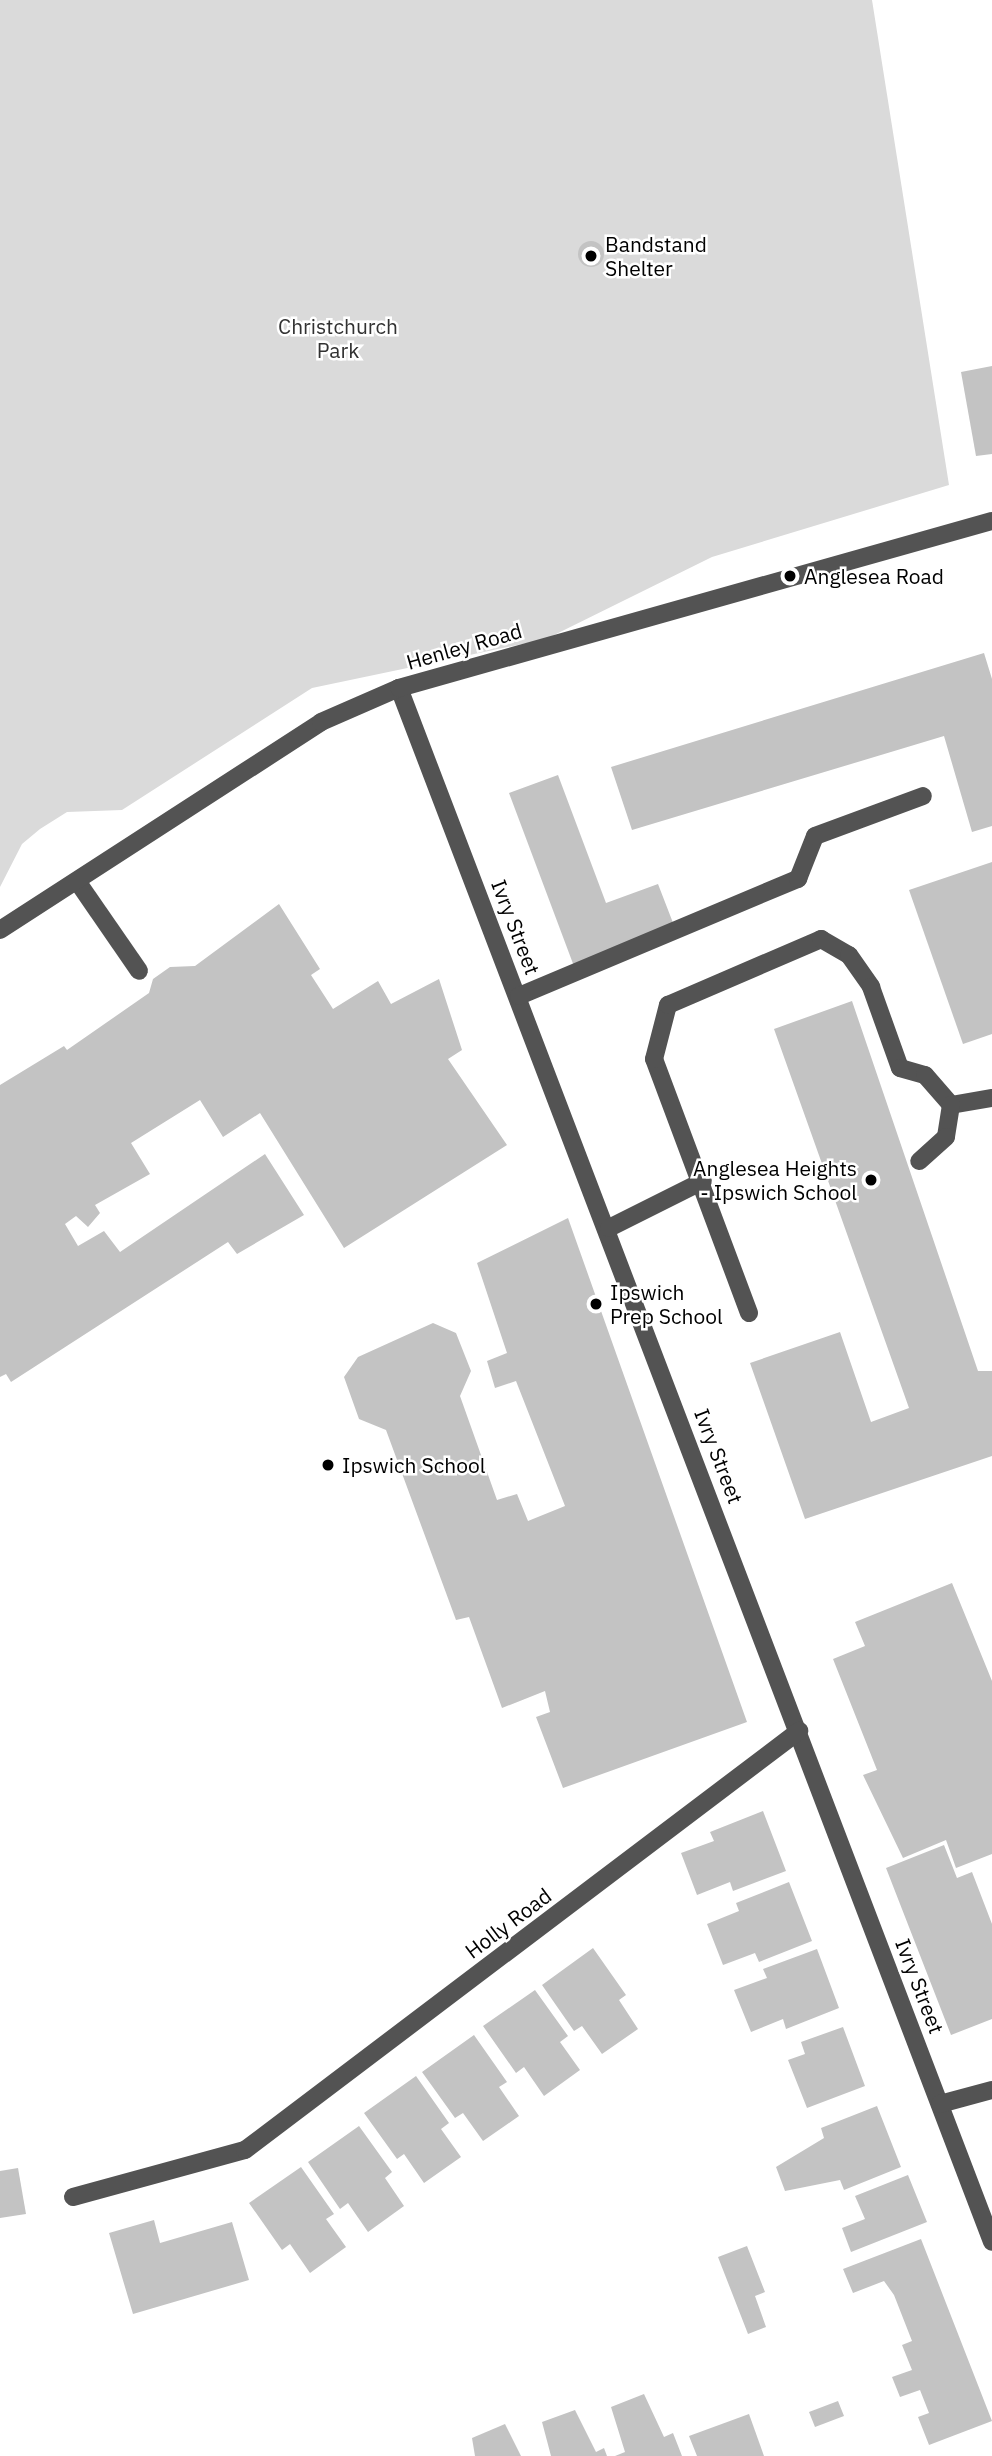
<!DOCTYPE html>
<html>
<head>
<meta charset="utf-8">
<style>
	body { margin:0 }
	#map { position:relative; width:992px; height:2456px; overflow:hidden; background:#fff; font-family:"IBM Plex Sans",sans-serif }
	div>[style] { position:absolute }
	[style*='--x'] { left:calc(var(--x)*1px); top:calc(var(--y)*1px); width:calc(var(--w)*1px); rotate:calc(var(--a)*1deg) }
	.green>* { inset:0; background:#dadada }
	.building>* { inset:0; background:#c3c3c3 }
	.round { border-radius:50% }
	.minor>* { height:18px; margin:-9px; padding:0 9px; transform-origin:9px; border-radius:9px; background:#535353 }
	.dots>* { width:19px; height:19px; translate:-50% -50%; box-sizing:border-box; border:4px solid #fff; border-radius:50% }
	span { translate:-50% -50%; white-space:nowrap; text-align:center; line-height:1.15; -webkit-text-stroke:5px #fff; paint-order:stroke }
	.poi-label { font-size:21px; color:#000 }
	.left { translate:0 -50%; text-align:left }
	.right { translate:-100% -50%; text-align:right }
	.park-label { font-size:21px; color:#313131 }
	.street-label { font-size:21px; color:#000 }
</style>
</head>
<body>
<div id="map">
	<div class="green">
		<i style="clip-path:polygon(0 0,872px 0,949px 485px,712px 557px,546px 639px,312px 688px,122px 810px,67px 812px,40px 829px,22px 844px,0 887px)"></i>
	</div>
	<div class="building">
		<i class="round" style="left:578px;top:241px;width:26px;height:26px"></i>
		<i style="clip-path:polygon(992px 366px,992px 454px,976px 456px,961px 372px)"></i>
		<i style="clip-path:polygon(984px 653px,992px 679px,992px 826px,972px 832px,944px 736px,632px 830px,611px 767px)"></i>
		<i style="clip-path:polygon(558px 775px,606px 903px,658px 884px,675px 928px,575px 969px,509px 793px)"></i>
		<i style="clip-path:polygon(992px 862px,992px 1034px,963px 1044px,909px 890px)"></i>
		<i style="clip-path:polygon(279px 904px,320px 969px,311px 975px,333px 1009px,378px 981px,391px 1004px,439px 979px,462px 1050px,448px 1059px,507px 1145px,344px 1248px,260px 1113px,223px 1137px,200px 1100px,131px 1143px,150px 1174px,95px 1205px,100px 1213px,88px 1227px,76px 1216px,65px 1224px,78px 1246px,104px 1231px,120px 1252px,265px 1154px,304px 1215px,237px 1254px,228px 1242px,11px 1382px,6px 1374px,0 1377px,0 1085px,64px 1046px,67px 1050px,149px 993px,153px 979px,170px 967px,195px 966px)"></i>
		<i style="clip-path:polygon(852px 1001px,978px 1371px,992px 1371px,992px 1456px,805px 1519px,750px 1363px,840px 1332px,871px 1422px,909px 1408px,774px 1029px)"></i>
		<i style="clip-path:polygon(568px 1218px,747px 1722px,563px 1788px,536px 1717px,550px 1712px,545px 1691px,502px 1708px,469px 1617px,456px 1620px,386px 1430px,359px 1419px,344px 1377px,358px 1357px,433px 1323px,456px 1333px,471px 1371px,460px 1396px,497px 1500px,517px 1494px,528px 1521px,565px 1506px,516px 1381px,495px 1388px,487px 1361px,507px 1353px,477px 1263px)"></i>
		<i style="clip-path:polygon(952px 1583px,992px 1681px,992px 1854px,956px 1868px,946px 1840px,903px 1858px,863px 1775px,877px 1770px,833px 1659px,865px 1646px,855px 1622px)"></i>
		<i style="clip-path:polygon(763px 1811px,786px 1871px,733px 1891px,730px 1882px,697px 1895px,681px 1853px,714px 1841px,710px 1832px)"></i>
		<i style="clip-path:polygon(944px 1845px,957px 1878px,972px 1872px,992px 1924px,992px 2019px,951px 2035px,886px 1868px)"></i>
		<i style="clip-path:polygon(789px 1882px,812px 1941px,759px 1962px,755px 1953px,723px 1965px,707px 1924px,739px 1911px,736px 1903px)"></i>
		<i style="clip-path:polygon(593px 1948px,626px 1995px,619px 2000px,638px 2029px,602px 2054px,582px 2026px,574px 2031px,542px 1985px)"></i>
		<i style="clip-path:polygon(817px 1949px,839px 2008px,786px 2029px,783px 2019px,751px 2032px,734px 1990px,767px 1978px,763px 1969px)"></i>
		<i style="clip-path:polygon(535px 1990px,568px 2036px,560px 2042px,580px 2070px,544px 2096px,524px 2067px,516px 2073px,483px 2026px)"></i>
		<i style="clip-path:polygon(843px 2027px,865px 2086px,807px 2108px,788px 2060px,805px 2054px,801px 2042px)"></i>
		<i style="clip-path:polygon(474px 2035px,507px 2082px,499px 2087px,519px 2116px,483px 2141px,463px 2113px,455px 2118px,422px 2072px)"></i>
		<i style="clip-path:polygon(416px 2076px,449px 2123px,441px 2129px,461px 2157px,424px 2183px,404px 2154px,397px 2159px,364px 2113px)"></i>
		<i style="clip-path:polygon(877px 2106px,901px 2167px,844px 2190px,840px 2180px,785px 2191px,776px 2167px,824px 2138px,821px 2128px)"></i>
		<i style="clip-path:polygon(359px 2126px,392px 2172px,385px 2178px,404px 2206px,368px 2232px,348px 2203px,340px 2209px,308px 2162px)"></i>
		<i style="clip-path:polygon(301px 2167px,334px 2214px,326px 2219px,346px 2247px,310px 2273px,290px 2244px,282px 2250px,249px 2203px)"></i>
		<i style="clip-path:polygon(18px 2168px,26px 2214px,0 2218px,0 2171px)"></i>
		<i style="clip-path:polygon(908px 2175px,927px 2222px,851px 2252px,842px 2228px,865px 2219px,855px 2196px)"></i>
		<i style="clip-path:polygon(154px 2220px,160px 2243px,232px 2222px,249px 2280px,133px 2314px,109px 2233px)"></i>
		<i style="clip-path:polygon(921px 2239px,992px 2421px,929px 2445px,918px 2417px,929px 2413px,920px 2390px,900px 2397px,892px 2377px,912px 2370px,902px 2345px,912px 2341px,894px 2295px,884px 2281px,853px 2293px,843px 2269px)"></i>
		<i style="clip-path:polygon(747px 2246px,765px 2292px,755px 2296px,766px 2327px,748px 2334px,718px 2257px)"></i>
		<i style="clip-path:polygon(644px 2394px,664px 2437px,673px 2433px,682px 2456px,615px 2456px,625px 2452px,611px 2407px)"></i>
		<i style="clip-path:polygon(838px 2401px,844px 2416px,815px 2427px,809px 2412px)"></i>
		<i style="clip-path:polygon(575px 2410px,596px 2452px,604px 2448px,607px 2456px,551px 2456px,542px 2422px)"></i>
		<i style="clip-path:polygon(749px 2414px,764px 2456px,697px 2456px,689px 2436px)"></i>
		<i style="clip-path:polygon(505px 2424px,521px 2456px,475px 2456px,472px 2438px)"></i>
	</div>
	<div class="minor">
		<i style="--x:399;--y:688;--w:1663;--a:69.11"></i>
		<i style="--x:77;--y:881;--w:109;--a:55.4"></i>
		<i style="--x:0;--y:930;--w:382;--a:-32.9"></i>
		<i style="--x:321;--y:722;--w:85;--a:-23.6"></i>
		<i style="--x:399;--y:688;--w:616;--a:-15.73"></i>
		<i style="--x:519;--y:996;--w:303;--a:-22.8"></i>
		<i style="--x:798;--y:879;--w:46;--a:-68.4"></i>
		<i style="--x:815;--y:836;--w:115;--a:-20.3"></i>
		<i style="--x:951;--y:1105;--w:42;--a:-9.7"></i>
		<i style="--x:609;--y:1228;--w:105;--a:-26.6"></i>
		<i style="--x:749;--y:1313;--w:271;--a:-110.5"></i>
		<i style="--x:654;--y:1059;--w:56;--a:-75.5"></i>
		<i style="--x:668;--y:1005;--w:167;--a:-23.3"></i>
		<i style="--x:821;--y:939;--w:32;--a:30"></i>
		<i style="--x:849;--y:955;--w:39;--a:55"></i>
		<i style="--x:871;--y:987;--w:86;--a:70.3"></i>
		<i style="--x:900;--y:1068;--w:26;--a:16"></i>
		<i style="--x:925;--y:1075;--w:40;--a:49"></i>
		<i style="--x:951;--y:1105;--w:32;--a:99"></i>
		<i style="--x:946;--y:1137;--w:36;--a:138"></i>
		<i style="--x:940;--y:2104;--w:54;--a:-15.1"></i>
		<i style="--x:73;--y:2197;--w:178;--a:-15.3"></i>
		<i style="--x:245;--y:2150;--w:695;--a:-37.1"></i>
	</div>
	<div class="dots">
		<i style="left:591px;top:256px;background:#000"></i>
		<i style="left:790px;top:576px;background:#000"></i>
		<i style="left:871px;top:1180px;background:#000"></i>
		<i style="left:596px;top:1304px;background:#000"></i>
		<i style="left:328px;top:1465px;background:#000"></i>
	</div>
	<div class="poi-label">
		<span class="left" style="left:605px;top:256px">Bandstand<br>Shelter</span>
		<span class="left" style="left:804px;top:576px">Anglesea Road</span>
		<span class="right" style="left:857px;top:1180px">Anglesea Heights<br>- Ipswich School</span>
		<span class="left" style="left:610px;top:1304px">Ipswich<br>Prep School</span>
		<span class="left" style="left:342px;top:1465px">Ipswich School</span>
	</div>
	<div class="park-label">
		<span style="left:338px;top:338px">Christchurch<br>Park</span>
	</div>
	<div class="street-label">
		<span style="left:464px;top:646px;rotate:-16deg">Henley Road</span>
		<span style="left:516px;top:927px;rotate:69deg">Ivry Street</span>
		<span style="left:719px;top:1456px;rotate:69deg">Ivry Street</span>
		<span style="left:508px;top:1923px;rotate:-37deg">Holly Road</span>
		<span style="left:920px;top:1986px;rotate:69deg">Ivry Street</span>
	</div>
</div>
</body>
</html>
